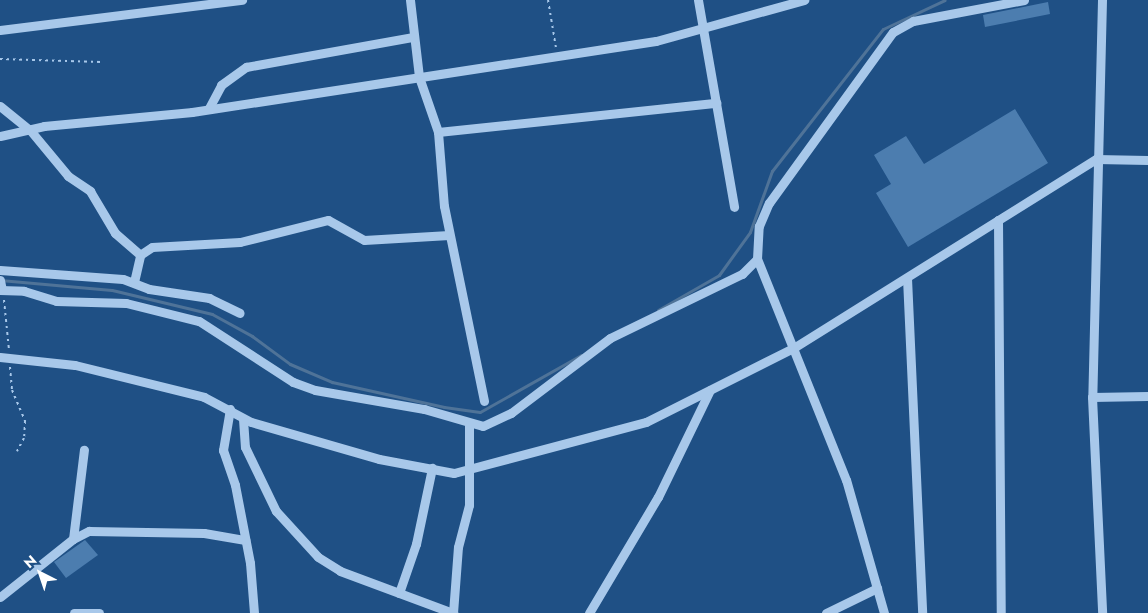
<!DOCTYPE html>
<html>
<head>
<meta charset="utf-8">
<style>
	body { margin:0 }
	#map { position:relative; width:1148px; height:613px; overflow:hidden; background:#1f5085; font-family:Jost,sans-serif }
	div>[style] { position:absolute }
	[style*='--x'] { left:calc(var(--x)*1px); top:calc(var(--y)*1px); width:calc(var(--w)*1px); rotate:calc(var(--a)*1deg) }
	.stream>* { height:3px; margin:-1.5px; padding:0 1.5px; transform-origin:1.5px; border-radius:1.5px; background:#4f7398 }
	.building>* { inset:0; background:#4c7daf }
	.path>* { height:2px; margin-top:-1px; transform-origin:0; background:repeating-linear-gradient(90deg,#a8c8ea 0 2.5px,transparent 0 6.5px) }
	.minor>* { height:9px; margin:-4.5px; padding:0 4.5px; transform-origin:4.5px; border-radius:4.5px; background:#a8c8ea }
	span { translate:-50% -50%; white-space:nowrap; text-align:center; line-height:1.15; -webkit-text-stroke:4.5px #1f5085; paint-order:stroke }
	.north { position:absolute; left:15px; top:548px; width:50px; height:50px; -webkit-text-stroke:4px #1f5085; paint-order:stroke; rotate:319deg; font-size:14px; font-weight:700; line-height:20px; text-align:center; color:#fff }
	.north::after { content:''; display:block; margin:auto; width:18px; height:22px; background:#fff; clip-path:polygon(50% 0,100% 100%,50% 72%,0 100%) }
</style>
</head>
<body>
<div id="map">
	<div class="stream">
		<i style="--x:0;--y:280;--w:112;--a:5.1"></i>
		<i style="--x:112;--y:290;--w:103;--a:13.5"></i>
		<i style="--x:212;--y:314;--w:46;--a:28.8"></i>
		<i style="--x:252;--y:336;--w:47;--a:36.4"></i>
		<i style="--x:290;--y:364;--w:46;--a:23.2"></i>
		<i style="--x:332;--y:382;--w:115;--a:12.6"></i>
		<i style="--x:444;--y:407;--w:36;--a:8"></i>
		<i style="--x:480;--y:412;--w:116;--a:-29.4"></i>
		<i style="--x:658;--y:310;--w:70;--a:-29.8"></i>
		<i style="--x:719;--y:275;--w:53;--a:-54.2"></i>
		<i style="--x:750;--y:232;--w:65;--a:-70.2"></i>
		<i style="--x:772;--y:171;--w:180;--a:-52"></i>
		<i style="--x:883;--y:29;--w:68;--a:-25.1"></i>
	</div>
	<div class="building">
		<i style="clip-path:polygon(1048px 2px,1050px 14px,985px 27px,983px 15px)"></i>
		<i style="clip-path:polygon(1015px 109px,1048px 163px,908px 247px,876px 193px,891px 184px,874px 155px,906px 136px,924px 164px)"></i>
		<i style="clip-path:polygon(85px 540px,98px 555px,66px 578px,54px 562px)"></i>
	</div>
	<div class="path">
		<i style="--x:548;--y:0;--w:49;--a:80.5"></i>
		<i style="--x:0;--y:59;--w:101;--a:1.7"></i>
		<i style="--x:4;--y:300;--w:50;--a:84.3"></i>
		<i style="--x:10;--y:367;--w:23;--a:85"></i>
		<i style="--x:12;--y:390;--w:34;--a:67"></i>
		<i style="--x:25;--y:421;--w:17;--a:93"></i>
		<i style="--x:24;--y:438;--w:15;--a:118"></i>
	</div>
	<div class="minor">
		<i style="--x:410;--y:0;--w:78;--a:83.3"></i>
		<i style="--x:419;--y:77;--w:58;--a:70.9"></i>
		<i style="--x:438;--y:132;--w:74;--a:85.4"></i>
		<i style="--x:444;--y:206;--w:199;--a:78.4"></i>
		<i style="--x:698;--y:0;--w:210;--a:80.1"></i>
		<i style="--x:1102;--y:0;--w:397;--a:91.4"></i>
		<i style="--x:1092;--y:397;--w:216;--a:87.3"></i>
		<i style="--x:0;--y:30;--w:244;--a:-7.1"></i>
		<i style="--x:0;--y:106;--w:38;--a:39"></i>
		<i style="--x:30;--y:130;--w:60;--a:50.4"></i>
		<i style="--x:68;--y:176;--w:27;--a:34"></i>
		<i style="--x:90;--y:191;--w:49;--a:59.2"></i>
		<i style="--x:115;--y:233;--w:33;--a:41"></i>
		<i style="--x:209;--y:108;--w:26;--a:-62"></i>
		<i style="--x:221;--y:85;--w:31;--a:-36"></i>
		<i style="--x:246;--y:67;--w:170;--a:-10.2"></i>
		<i style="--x:438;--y:132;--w:280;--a:-6"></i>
		<i style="--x:0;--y:136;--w:45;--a:-12.8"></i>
		<i style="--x:44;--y:126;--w:149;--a:-5.4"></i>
		<i style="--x:192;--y:112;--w:469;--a:-8.7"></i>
		<i style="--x:656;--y:41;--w:154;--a:-15.5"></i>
		<i style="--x:998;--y:220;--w:393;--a:89.6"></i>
		<i style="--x:0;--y:270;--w:123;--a:4.2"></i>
		<i style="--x:123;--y:279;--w:28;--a:21"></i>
		<i style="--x:149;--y:289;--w:61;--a:8.5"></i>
		<i style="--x:209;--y:298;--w:34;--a:26"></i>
		<i style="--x:907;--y:278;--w:335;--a:87.4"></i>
		<i style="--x:0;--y:280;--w:10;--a:79"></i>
		<i style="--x:134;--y:282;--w:28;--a:-77"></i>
		<i style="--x:140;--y:255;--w:14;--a:-34"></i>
		<i style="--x:152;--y:247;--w:88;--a:-3.3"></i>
		<i style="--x:240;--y:242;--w:91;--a:-14"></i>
		<i style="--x:328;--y:220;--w:41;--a:29.1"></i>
		<i style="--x:364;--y:240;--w:85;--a:-3.4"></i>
		<i style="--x:0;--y:290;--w:24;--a:2"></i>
		<i style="--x:24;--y:291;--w:34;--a:17"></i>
		<i style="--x:56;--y:301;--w:70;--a:1.6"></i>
		<i style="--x:126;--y:303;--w:75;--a:13.9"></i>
		<i style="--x:199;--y:321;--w:112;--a:33"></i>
		<i style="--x:293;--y:382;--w:23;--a:20"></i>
		<i style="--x:315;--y:390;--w:111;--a:9.9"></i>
		<i style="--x:424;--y:409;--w:61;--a:16.1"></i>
		<i style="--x:483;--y:426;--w:31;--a:-25"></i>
		<i style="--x:511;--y:413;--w:124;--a:-37.1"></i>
		<i style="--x:610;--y:338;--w:147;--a:-25.9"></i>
		<i style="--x:742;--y:274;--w:21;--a:-45"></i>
		<i style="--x:0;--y:357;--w:75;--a:6.1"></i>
		<i style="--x:75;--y:365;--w:133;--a:13.9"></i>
		<i style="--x:204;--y:397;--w:53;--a:28"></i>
		<i style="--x:251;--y:422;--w:133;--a:16.1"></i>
		<i style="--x:379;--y:459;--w:76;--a:10.6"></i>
		<i style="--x:454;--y:473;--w:199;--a:-14.9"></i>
		<i style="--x:646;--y:422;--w:167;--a:-26.7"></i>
		<i style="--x:795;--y:347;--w:355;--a:-32"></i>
		<i style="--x:1096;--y:159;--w:52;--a:1.1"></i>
		<i style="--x:1092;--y:397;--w:56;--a:-1"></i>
		<i style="--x:230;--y:409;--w:42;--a:99.7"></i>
		<i style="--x:223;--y:450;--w:37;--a:71"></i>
		<i style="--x:235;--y:485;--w:79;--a:79.1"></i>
		<i style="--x:250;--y:563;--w:50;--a:85.4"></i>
		<i style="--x:243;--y:419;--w:28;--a:86"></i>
		<i style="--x:245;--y:447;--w:71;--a:64.2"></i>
		<i style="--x:276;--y:511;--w:62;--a:47.6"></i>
		<i style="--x:318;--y:557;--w:26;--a:32"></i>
		<i style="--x:340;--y:571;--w:121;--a:20.4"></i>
		<i style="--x:73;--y:539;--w:90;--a:-83"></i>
		<i style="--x:399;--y:593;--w:52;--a:-70.9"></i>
		<i style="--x:416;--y:544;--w:78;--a:-78.1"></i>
		<i style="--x:0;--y:597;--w:93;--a:-38.5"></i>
		<i style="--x:73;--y:539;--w:18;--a:-27"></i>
		<i style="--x:89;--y:531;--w:115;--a:1"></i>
		<i style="--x:204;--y:533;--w:42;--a:9.7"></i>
		<i style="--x:74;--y:613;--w:25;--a:0"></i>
		<i style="--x:453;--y:613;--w:66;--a:-85.7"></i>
		<i style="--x:458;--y:547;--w:43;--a:-75.3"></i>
		<i style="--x:469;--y:505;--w:80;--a:-90"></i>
		<i style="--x:589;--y:613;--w:135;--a:-59.3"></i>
		<i style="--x:658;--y:497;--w:119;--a:-64.1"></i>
		<i style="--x:826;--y:613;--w:57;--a:-26.1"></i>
		<i style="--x:884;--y:613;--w:138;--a:-105.9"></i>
		<i style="--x:846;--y:480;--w:238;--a:-111.9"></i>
		<i style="--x:757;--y:259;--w:33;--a:-87"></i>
		<i style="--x:759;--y:226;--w:25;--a:-67"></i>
		<i style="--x:769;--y:203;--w:211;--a:-54.1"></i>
		<i style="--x:893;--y:32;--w:23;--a:-29"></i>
		<i style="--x:913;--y:21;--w:113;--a:-10.7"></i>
	</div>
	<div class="north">N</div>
</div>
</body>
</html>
